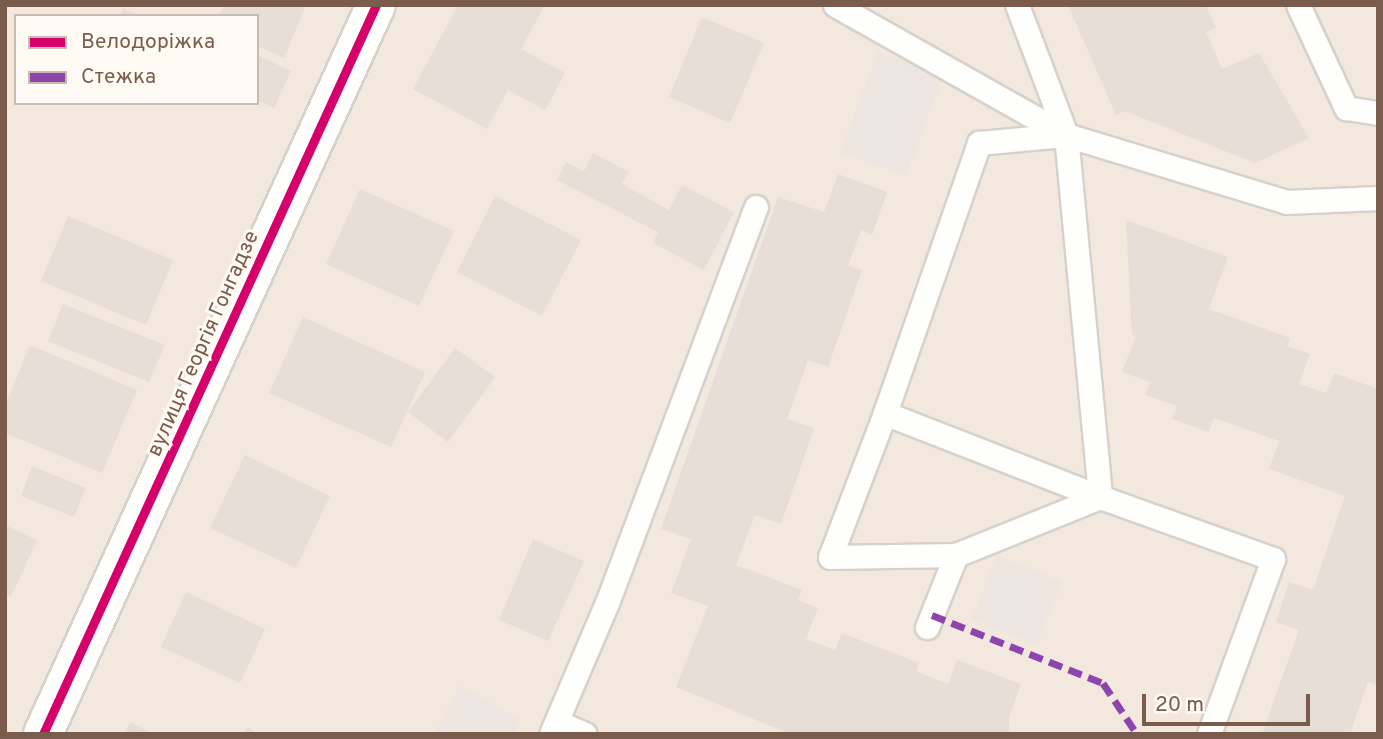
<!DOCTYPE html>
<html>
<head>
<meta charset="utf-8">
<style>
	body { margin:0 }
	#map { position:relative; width:1383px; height:739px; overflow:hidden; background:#f9f5f0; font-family:Overpass,sans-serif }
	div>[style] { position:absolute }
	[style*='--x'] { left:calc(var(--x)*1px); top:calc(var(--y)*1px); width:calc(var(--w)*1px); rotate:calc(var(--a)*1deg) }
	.residential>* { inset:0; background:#f2e8de }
	.industrial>* { inset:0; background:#ede5e0 }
	.building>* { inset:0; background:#e6ded7 }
	.roads { filter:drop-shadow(2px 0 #d7d1cb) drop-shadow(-2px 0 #d7d1cb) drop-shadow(0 2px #d7d1cb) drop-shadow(0 -2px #d7d1cb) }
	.lane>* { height:23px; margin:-11.5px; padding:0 11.5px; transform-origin:11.5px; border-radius:11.5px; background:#fefefd }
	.street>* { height:38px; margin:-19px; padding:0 19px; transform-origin:19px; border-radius:19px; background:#fefefd }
	.quiet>* { height:7px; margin-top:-3.5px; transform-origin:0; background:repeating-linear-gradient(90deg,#8e44ad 0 14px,transparent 0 21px) }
	.cycleway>* { height:9px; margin:-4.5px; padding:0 4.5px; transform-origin:4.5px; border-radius:4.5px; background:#d6006c }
	span { translate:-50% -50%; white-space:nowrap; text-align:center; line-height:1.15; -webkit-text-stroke:6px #fffaf3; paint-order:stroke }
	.street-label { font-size:21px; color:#7a5c4d }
	.frame { position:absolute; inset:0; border:7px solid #7a5c4d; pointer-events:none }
	.legend { position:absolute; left:14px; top:14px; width:245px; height:91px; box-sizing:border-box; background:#fffaf3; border:2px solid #cabbb1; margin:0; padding:9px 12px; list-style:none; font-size:21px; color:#7a5c4d }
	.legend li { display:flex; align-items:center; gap:14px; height:35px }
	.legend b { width:35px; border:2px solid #cabbb1 }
	.scale { position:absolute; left:1142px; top:694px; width:168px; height:32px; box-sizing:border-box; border:4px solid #7a5c4d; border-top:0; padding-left:9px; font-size:21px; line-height:24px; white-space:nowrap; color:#7a5c4d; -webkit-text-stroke:5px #fffaf3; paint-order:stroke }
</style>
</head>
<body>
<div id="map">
	<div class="residential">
		<i style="clip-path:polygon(evenodd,5px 5px,1378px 5px,1378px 734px,5px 734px,5px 5px,16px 16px,257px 16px,257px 103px,16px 103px,16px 16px)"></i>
	</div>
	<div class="industrial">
		<i style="clip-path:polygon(878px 52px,943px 76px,906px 176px,840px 152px)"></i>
		<i style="clip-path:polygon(997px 555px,1062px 582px,1037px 645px,972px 619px)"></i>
		<i style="clip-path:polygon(460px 686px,521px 720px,514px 734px,434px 734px)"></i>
	</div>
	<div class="building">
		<i style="clip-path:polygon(224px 5px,306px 5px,284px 58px,257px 46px,257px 16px,219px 16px)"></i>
		<i style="clip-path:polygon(458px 5px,545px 5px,521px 49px,565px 73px,545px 110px,508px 90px,487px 129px,413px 89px)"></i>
		<i style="clip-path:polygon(1068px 5px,1206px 5px,1216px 28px,1206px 32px,1222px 69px,1259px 53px,1309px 138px,1255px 163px,1125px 111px,1116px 115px)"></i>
		<i style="clip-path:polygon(123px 8px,141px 16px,120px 16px)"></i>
		<i style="clip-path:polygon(702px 17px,764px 43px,730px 123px,669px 97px)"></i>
		<i style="clip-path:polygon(257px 55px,291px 71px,274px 108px,257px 100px)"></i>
		<i style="clip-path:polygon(593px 153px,629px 172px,622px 184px,669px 210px,682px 185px,734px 212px,704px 270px,653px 243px,658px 232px,557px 180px,566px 162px,584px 171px)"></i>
		<i style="clip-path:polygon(838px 174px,887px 192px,872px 235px,861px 230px,848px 266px,862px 270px,828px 367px,808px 360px,787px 419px,814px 428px,781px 524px,755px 515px,736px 565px,802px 590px,798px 600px,818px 608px,806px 639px,835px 650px,842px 633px,919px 663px,916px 671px,948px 684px,957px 660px,1021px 684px,1009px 718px,1009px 734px,790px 734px,676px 687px,708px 606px,671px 593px,691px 539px,661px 529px,778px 197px,824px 212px)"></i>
		<i style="clip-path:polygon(360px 189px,454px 231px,419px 306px,326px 264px)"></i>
		<i style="clip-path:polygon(495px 196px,581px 240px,542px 316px,457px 272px)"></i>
		<i style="clip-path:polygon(68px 216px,173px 260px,146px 325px,41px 281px)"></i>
		<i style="clip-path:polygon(1126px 220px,1228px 257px,1209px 309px,1290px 338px,1288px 346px,1310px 354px,1299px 384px,1326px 393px,1334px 373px,1378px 389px,1378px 685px,1368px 682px,1350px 734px,1262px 734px,1299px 630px,1276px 622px,1289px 582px,1313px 590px,1345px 496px,1269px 469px,1279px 441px,1214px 418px,1209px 432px,1172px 419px,1177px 406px,1145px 395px,1150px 382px,1122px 372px,1136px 336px,1132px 334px)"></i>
		<i style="clip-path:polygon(63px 304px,165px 345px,149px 382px,48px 341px)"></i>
		<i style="clip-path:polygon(303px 317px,425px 372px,391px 447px,269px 393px)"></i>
		<i style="clip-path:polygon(30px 345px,137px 390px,102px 473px,5px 433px,5px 406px)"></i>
		<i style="clip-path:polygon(455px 348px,495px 377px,448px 442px,408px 412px)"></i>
		<i style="clip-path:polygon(245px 455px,330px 496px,296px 568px,210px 528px)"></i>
		<i style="clip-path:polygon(32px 466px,86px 488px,74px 517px,21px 496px)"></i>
		<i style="clip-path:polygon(5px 525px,37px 540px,11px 597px,5px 594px)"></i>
		<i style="clip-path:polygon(533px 539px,584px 561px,548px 641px,499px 620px)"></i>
		<i style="clip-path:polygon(186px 592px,265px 629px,240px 683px,161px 647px)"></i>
		<i style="clip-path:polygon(130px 722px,154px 734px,124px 734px)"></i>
		<i style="clip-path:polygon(248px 727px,257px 734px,243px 734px)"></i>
	</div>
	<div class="roads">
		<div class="lane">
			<i style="--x:835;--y:5;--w:265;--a:29.4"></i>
			<i style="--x:1017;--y:5;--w:139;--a:69.3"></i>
			<i style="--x:1066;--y:135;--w:230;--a:16.9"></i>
			<i style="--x:1286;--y:202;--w:92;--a:-2.5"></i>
			<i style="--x:1298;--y:5;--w:114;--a:65"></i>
			<i style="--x:1346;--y:108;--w:32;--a:9"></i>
			<i style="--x:1066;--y:135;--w:364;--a:84.6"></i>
			<i style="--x:1100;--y:497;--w:231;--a:-158.7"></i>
			<i style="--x:885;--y:413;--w:286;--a:-70.8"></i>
			<i style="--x:979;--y:143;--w:87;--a:-5.3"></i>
			<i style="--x:885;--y:413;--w:154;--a:110.9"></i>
			<i style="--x:830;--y:557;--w:126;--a:-0.9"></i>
			<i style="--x:956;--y:555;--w:155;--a:-21.9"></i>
			<i style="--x:1100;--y:497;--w:184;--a:19.7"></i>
			<i style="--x:1273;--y:559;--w:186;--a:110.1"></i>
			<i style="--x:927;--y:627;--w:78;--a:-68.1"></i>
			<i style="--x:557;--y:722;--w:30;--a:23"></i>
			<i style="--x:551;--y:734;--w:142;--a:-66.9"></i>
			<i style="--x:607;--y:603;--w:423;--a:-69.4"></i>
		</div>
		<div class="street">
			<i style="--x:43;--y:734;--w:801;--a:-65.45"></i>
		</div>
	</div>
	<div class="quiet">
		<i style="--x:932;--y:615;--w:184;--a:21.7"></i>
		<i style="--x:1103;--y:683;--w:61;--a:56.3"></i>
	</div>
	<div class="cycleway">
		<i style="--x:43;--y:734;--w:801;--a:-65.45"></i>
	</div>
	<div class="street-label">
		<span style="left:204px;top:344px;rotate:-66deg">вулиця Георгія Гонгадзе</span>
	</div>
	<div class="frame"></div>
	<ul class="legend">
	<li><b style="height:9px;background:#d6006c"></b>Велодоріжка</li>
	<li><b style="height:9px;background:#8e44ad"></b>Стежка</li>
	</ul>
	<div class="scale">20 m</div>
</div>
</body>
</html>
